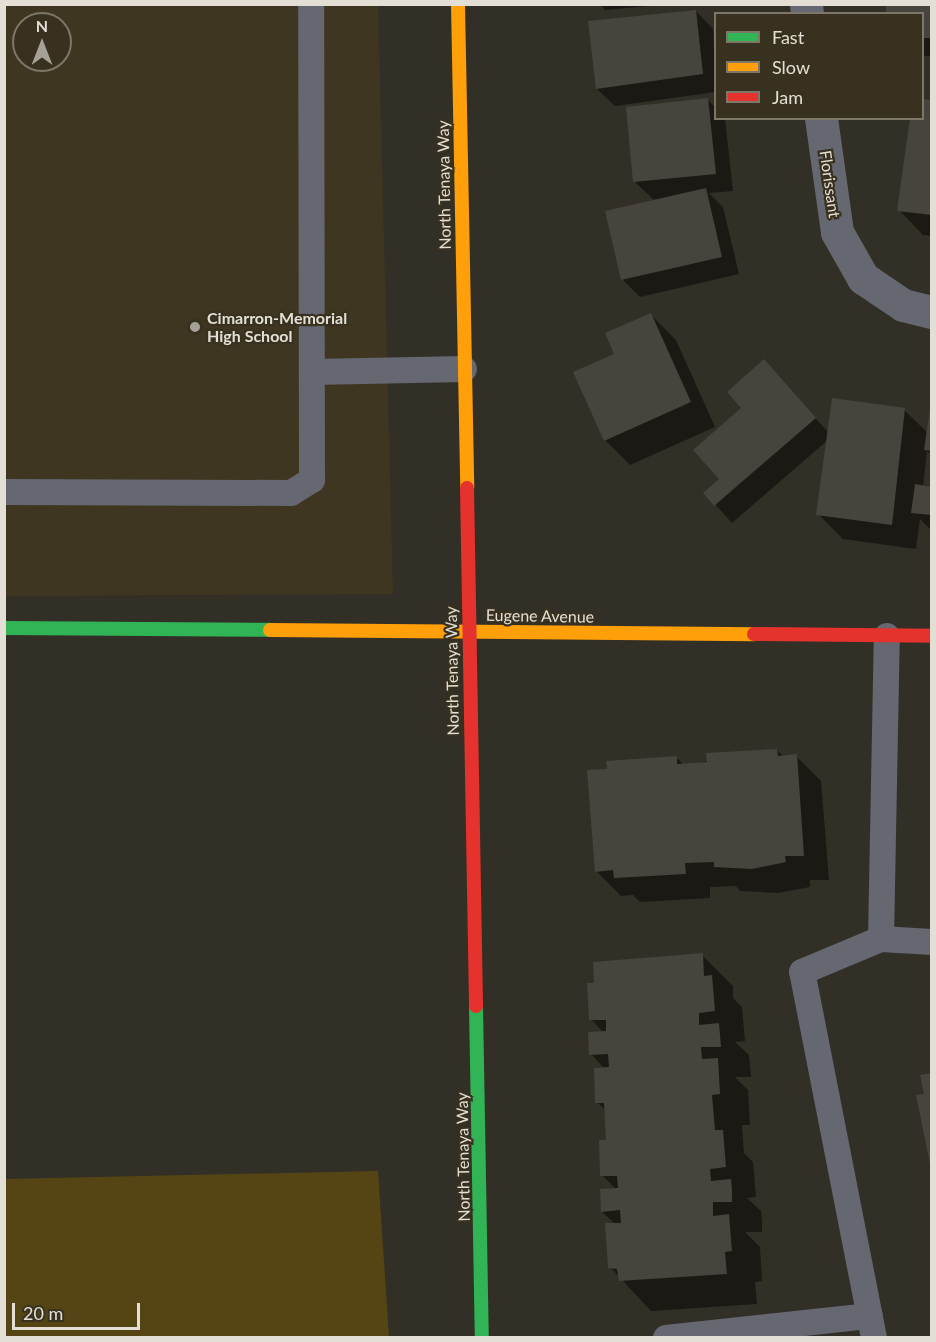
<!DOCTYPE html>
<html>
<head>
<meta charset="utf-8">
<style>
	body { margin:0 }
	#map { position:relative; width:936px; height:1342px; overflow:hidden; background:#322f26; font-family:Lato,sans-serif }
	div>[style] { position:absolute }
	[style*='--x'] { left:calc(var(--x)*1px); top:calc(var(--y)*1px); width:calc(var(--w)*1px); rotate:calc(var(--a)*1deg) }
	.built>* { inset:0; background:#3e3620 }
	.green>* { inset:0; background:#554515 }
	.shadow>* { inset:0; background:#0007 }
	.building>* { inset:0; background:#47443d }
	.lane>* { height:26px; margin:-13px; padding:0 13px; transform-origin:13px; border-radius:13px; background:#656771 }
	.street>* { height:33px; margin:-16.5px; padding:0 16.5px; transform-origin:16.5px; border-radius:16.5px; background:#656771 }
	.fast>* { height:14px; margin:-7px; padding:0 7px; transform-origin:7px; border-radius:7px; background:#30b455 }
	.slow>* { height:14px; margin:-7px; padding:0 7px; transform-origin:7px; border-radius:7px; background:#ff9f0a }
	.jam>* { height:14px; margin:-7px; padding:0 7px; transform-origin:7px; border-radius:7px; background:#e5322d }
	.dots>* { width:16px; height:16px; translate:-50% -50%; box-sizing:border-box; border:3px solid #383120; border-radius:50% }
	span { translate:-50% -50%; white-space:nowrap; text-align:center; line-height:1.15; -webkit-text-stroke:4.5px #383120; paint-order:stroke }
	.street-label { font-size:16px; color:#e3dfd4 }
	.poi-label { font-size:16px; color:#e3dfd4; font-weight:700 }
	.left { translate:0 -50%; text-align:left }
	.frame { position:absolute; inset:0; border:6px solid #e3dfd4; pointer-events:none }
	.legend { position:absolute; left:714px; top:12px; width:210px; height:108px; box-sizing:border-box; background:#383120; border:2px solid #7c7768; margin:0; padding:8px 10px; list-style:none; font-size:18px; color:#e3dfd4 }
	.legend li { display:flex; align-items:center; gap:12px; height:30px }
	.legend b { width:30px; border:2px solid #7c7768 }
	.north { position:absolute; left:12px; top:12px; width:60px; height:60px; box-sizing:border-box; background:#383120; border:2px solid #7c7768; border-radius:50%; rotate:0deg; font-size:16px; font-weight:700; line-height:24px; text-align:center; color:#e3dfd4 }
	.north::after { content:''; display:block; margin:auto; width:21px; height:27px; background:#a5a197; clip-path:polygon(50% 0,100% 100%,50% 72%,0 100%) }
	.scale { position:absolute; left:12px; top:1303px; width:128px; height:27px; box-sizing:border-box; border:3px solid #e3dfd4; border-top:0; padding-left:8px; font-size:18px; line-height:21px; white-space:nowrap; color:#e3dfd4; -webkit-text-stroke:4px #383120; paint-order:stroke }
</style>
</head>
<body>
<div id="map">
	<div class="built">
		<i style="clip-path:polygon(evenodd,4px 5px,378px 5px,393px 594px,5px 596px,4px 5px,24px 24px,60px 24px,60px 60px,24px 60px,24px 24px)"></i>
	</div>
	<div class="green">
		<i style="clip-path:polygon(378px 1171px,389px 1337px,5px 1337px,5px 1179px)"></i>
	</div>
	<div class="shadow">
		<i style="clip-path:polygon(599px 4px,672px 4px,605px 10px)"></i>
		<i style="clip-path:polygon(932px 4px,932px 56px,922px 56px,922px 14px)"></i>
		<i style="clip-path:polygon(696px 11px,713px 29px,716px 92px,615px 106px,597px 89px)"></i>
		<i style="clip-path:polygon(708px 100px,716px 108px,716px 118px,725px 118px,733px 191px,709px 193px,723px 207px,739px 274px,640px 297px,623px 280px,607px 212px,655px 201px,635px 182px)"></i>
		<i style="clip-path:polygon(932px 102px,932px 236px,923px 235px,899px 210px,922px 118px)"></i>
		<i style="clip-path:polygon(651px 315px,676px 340px,715px 427px,630px 465px,605px 440px,616px 355px)"></i>
		<i style="clip-path:polygon(764px 362px,829px 433px,904px 410px,928px 433px,932px 410px,932px 455px,927px 451px,923px 487px,932px 488px,932px 531px,920px 519px,916px 549px,843px 539px,818px 514px,828px 440px,732px 523px,705px 493px,721px 480px,743px 408px)"></i>
		<i style="clip-path:polygon(777px 750px,784px 757px,796px 756px,821px 781px,829px 880px,810px 880px,810px 887px,778px 893px,740px 891px,736px 886px,710px 887px,710px 898px,640px 902px,633px 895px,621px 896px,597px 872px,608px 771px,676px 757px,684px 765px)"></i>
		<i style="clip-path:polygon(702px 955px,733px 986px,733px 998px,742px 1007px,745px 1041px,735px 1042px,749px 1055px,751px 1077px,735px 1077px,748px 1090px,750px 1125px,742px 1125px,744px 1153px,753px 1162px,756px 1197px,747px 1198px,761px 1211px,762px 1221px,762px 1232px,745px 1232px,760px 1247px,762px 1281px,755px 1282px,757px 1304px,651px 1311px,610px 1267px,615px 1224px,602px 1212px,616px 1189px,602px 1175px,608px 1141px,606px 1111px,597px 1102px,605px 1069px,591px 1054px,604px 1033px,591px 1019px)"></i>
	</div>
	<div class="building">
		<i style="clip-path:polygon(886px 4px,932px 4px,932px 38px,922px 38px,922px 14px,886px 14px)"></i>
		<i style="clip-path:polygon(696px 10px,703px 74px,596px 89px,588px 21px)"></i>
		<i style="clip-path:polygon(708px 98px,716px 174px,633px 182px,626px 107px)"></i>
		<i style="clip-path:polygon(922px 99px,932px 100px,932px 215px,897px 211px,910px 118px,922px 118px)"></i>
		<i style="clip-path:polygon(706px 188px,722px 257px,621px 280px,605px 211px)"></i>
		<i style="clip-path:polygon(651px 313px,691px 402px,604px 441px,573px 372px,614px 354px,605px 333px)"></i>
		<i style="clip-path:polygon(764px 359px,816px 418px,714px 506px,703px 493px,719px 479px,693px 450px,741px 408px,727px 392px)"></i>
		<i style="clip-path:polygon(832px 398px,905px 408px,892px 525px,816px 515px)"></i>
		<i style="clip-path:polygon(930px 409px,932px 409px,932px 451px,924px 450px)"></i>
		<i style="clip-path:polygon(915px 484px,932px 487px,932px 515px,911px 513px)"></i>
		<i style="clip-path:polygon(777px 749px,778px 756px,797px 754px,804px 856px,785px 856px,786px 862px,752px 869px,714px 867px,714px 862px,685px 863px,686px 874px,614px 878px,613px 870px,595px 872px,587px 770px,607px 769px,606px 761px,677px 756px,677px 764px,707px 762px,706px 753px)"></i>
		<i style="clip-path:polygon(703px 953px,704px 976px,712px 975px,715px 1011px,699px 1013px,699px 1025px,719px 1023px,721px 1047px,701px 1047px,702px 1059px,718px 1058px,720px 1094px,712px 1095px,715px 1130px,723px 1130px,726px 1167px,710px 1169px,711px 1181px,731px 1179px,732px 1190px,732px 1202px,713px 1202px,713px 1216px,729px 1214px,732px 1251px,725px 1252px,727px 1274px,619px 1281px,617px 1269px,608px 1268px,605px 1223px,621px 1223px,620px 1210px,601px 1212px,600px 1189px,618px 1188px,617px 1176px,600px 1176px,599px 1140px,606px 1140px,604px 1103px,595px 1103px,594px 1068px,609px 1067px,608px 1054px,589px 1055px,588px 1032px,606px 1031px,606px 1020px,589px 1020px,587px 983px,594px 983px,593px 962px)"></i>
		<i style="clip-path:polygon(932px 1073px,932px 1164px,930px 1164px,916px 1095px,924px 1094px,920px 1075px)"></i>
	</div>
	<div class="lane">
		<i style="--x:313;--y:372;--w:151;--a:-1.1"></i>
		<i style="--x:4;--y:492;--w:287;--a:0.2"></i>
		<i style="--x:291;--y:493;--w:25;--a:-32"></i>
		<i style="--x:312;--y:480;--w:476;--a:-90.1"></i>
		<i style="--x:881;--y:939;--w:303;--a:-88.9"></i>
		<i style="--x:666;--y:1338;--w:205;--a:-6.2"></i>
		<i style="--x:874;--y:1338;--w:373;--a:-101.1"></i>
		<i style="--x:802;--y:972;--w:86;--a:-22.7"></i>
		<i style="--x:881;--y:939;--w:51;--a:3.4"></i>
	</div>
	<div class="street">
		<i style="--x:806;--y:4;--w:10;--a:84"></i>
		<i style="--x:821;--y:118;--w:115;--a:82"></i>
		<i style="--x:837;--y:232;--w:53;--a:60.5"></i>
		<i style="--x:863;--y:278;--w:48;--a:34"></i>
		<i style="--x:903;--y:305;--w:30;--a:14"></i>
	</div>
	<div class="fast">
		<i style="--x:4;--y:628;--w:266;--a:0.4"></i>
		<i style="--x:476;--y:1006;--w:332;--a:89"></i>
	</div>
	<div class="slow">
		<i style="--x:458;--y:4;--w:484;--a:88.9"></i>
		<i style="--x:270;--y:630;--w:484;--a:0.5"></i>
	</div>
	<div class="jam">
		<i style="--x:467;--y:488;--w:518;--a:89"></i>
		<i style="--x:754;--y:634;--w:178;--a:0.6"></i>
	</div>
	<div class="dots">
		<i style="left:195px;top:327px;background:#a5a197"></i>
	</div>
	<div class="street-label">
		<span style="left:830px;top:184px;rotate:82deg">Florissant</span>
		<span style="left:444px;top:185px;rotate:-91deg">North Tenaya Way</span>
		<span style="left:540px;top:616px;rotate:1deg">Eugene Avenue</span>
		<span style="left:452px;top:671px;rotate:-91deg">North Tenaya Way</span>
		<span style="left:463px;top:1157px;rotate:-91deg">North Tenaya Way</span>
	</div>
	<div class="poi-label">
		<span class="left" style="left:207px;top:327px">Cimarron-Memorial<br>High School</span>
	</div>
	<div class="frame"></div>
	<ul class="legend">
	<li><b style="height:8px;background:#30b455"></b>Fast</li>
	<li><b style="height:8px;background:#ff9f0a"></b>Slow</li>
	<li><b style="height:8px;background:#e5322d"></b>Jam</li>
	</ul>
	<div class="north">N</div>
	<div class="scale">20 m</div>
</div>
</body>
</html>
